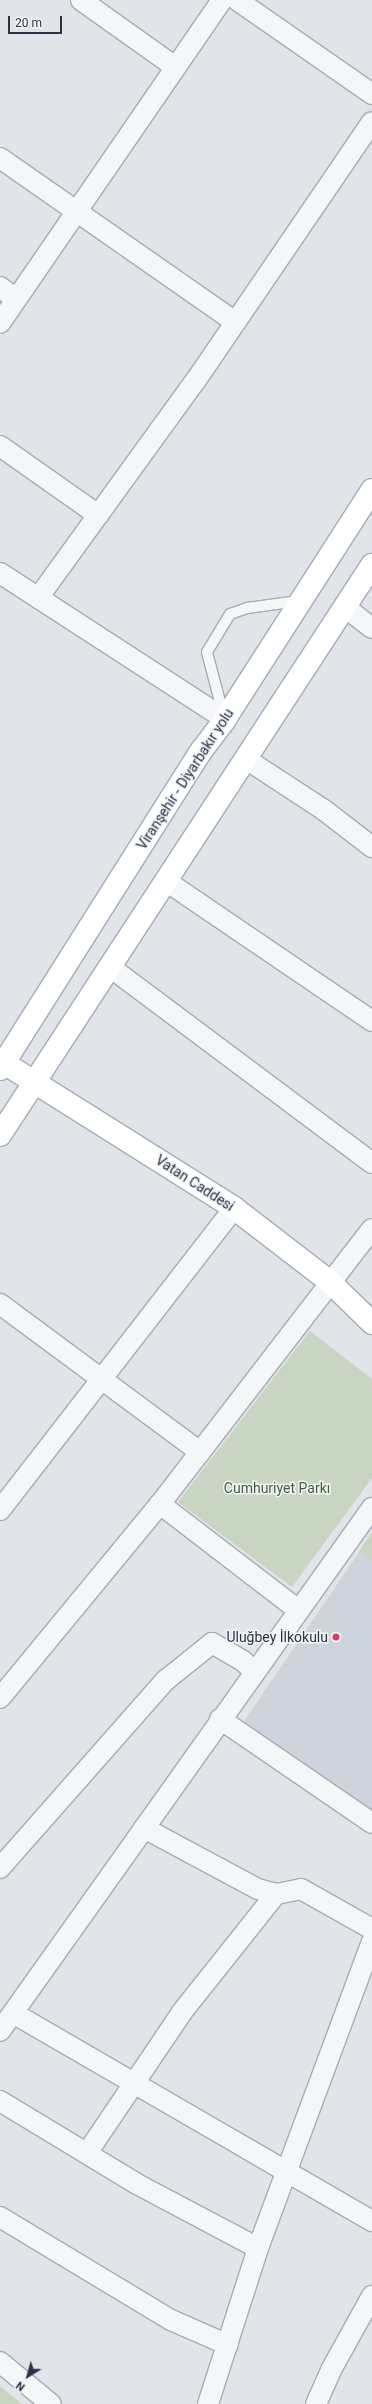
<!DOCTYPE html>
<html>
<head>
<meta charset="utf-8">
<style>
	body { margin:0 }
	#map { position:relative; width:372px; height:2404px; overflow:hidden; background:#e1e5ea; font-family:Roboto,sans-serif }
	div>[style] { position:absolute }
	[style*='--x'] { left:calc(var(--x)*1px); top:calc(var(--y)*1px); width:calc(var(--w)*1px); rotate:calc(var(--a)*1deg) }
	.built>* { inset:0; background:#cfd4dc }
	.green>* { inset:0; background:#c8d5c2 }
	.roads { filter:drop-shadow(1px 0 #a6acb5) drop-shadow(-1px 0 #a6acb5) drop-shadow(0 1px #a6acb5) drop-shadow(0 -1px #a6acb5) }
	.lane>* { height:10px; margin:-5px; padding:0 5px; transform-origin:5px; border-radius:5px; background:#f4f6f8 }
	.street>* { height:20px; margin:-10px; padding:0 10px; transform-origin:10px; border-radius:10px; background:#f4f6f8 }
	.secondary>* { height:22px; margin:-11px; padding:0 11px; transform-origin:11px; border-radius:11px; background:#fff }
	.dots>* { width:11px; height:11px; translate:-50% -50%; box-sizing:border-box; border:2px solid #f1f4f8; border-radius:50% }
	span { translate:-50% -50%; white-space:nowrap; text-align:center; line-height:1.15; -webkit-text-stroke:3px #f1f4f8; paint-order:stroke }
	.street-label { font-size:14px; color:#293343 }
	.park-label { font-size:14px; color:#3f5f35 }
	.poi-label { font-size:14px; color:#293343 }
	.right { translate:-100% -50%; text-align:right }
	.north { position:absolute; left:8px; top:2356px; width:40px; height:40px; -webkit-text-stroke:3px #f1f4f8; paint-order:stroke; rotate:217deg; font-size:11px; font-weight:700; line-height:16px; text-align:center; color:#293343 }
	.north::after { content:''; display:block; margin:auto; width:14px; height:18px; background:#293343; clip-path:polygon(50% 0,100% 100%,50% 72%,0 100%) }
	.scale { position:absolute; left:8px; top:16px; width:54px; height:18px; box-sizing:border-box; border:2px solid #293343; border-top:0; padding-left:5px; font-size:12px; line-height:14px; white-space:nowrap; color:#293343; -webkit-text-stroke:3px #f1f4f8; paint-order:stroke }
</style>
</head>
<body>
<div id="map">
	<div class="built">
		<i style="clip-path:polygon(372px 1533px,372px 1811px,243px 1723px)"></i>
	</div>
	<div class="green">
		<i style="clip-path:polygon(310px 1331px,372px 1379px,372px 1478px,292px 1587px,178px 1502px)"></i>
		<i style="clip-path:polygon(372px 1533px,372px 1561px,359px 1551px)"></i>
		<i style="clip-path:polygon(0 2386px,22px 2404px,0 2404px)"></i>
	</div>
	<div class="roads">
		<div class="lane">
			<i style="--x:224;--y:717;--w:67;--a:-104.7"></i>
			<i style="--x:207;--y:652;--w:44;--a:-58.8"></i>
			<i style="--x:230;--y:614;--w:18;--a:-19"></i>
			<i style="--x:247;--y:608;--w:52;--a:-7.7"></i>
		</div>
		<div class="street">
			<i style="--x:81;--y:0;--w:114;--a:35.4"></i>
			<i style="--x:237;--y:0;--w:165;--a:34.8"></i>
			<i style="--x:0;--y:158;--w:285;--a:34.9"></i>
			<i style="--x:0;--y:287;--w:20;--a:37"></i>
			<i style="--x:0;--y:323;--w:392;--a:-55.5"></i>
			<i style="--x:0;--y:446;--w:120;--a:35.1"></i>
			<i style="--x:0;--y:573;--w:268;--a:33"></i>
			<i style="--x:38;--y:598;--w:269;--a:-54.1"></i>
			<i style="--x:196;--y:380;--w:312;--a:-55.7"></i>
			<i style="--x:345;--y:607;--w:34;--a:38"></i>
			<i style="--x:246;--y:759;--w:93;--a:33.2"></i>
			<i style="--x:324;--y:810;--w:61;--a:37.6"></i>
			<i style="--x:166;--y:881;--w:249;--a:34.2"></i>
			<i style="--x:110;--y:967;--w:327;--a:36.8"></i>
			<i style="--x:0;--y:1304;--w:249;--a:36.5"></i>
			<i style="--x:160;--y:1504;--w:174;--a:37.5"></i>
			<i style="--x:0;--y:1510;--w:382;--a:-52.2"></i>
			<i style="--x:0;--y:1698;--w:251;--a:-50.5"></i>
			<i style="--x:160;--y:1504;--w:347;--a:-52.4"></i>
			<i style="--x:220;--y:1719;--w:184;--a:34.4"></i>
			<i style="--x:144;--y:1828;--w:129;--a:28.2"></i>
			<i style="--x:258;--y:1889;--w:19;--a:16"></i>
			<i style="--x:276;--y:1894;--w:25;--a:-11"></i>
			<i style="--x:301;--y:1889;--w:81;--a:29.4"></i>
			<i style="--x:0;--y:1868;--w:251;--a:-48.6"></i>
			<i style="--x:166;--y:1680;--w:59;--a:-38.8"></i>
			<i style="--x:212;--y:1643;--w:36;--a:30"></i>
			<i style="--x:243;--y:1661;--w:16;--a:43"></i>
			<i style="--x:13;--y:2013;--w:415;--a:30.1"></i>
			<i style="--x:0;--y:2031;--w:642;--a:-54.58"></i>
			<i style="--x:0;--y:2101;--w:160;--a:31.2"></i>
			<i style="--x:137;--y:2184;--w:137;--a:27.9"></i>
			<i style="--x:87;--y:2153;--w:170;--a:-56"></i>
			<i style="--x:182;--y:2012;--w:151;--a:-51.5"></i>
			<i style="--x:0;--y:2217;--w:200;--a:31.1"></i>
			<i style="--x:171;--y:2320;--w:62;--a:23.7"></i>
			<i style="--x:0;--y:2362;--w:66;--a:39.5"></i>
			<i style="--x:208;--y:2404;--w:164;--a:-72.2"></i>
			<i style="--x:258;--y:2248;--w:327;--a:-69.6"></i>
			<i style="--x:316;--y:2404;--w:37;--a:-66"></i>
			<i style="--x:331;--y:2370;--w:85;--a:-61"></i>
		</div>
		<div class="secondary">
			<i style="--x:4;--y:1063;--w:272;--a:32.2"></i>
			<i style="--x:234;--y:1208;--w:121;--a:37.6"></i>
			<i style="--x:330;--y:1282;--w:59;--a:44.3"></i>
			<i style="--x:0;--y:1069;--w:378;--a:-57.7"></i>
			<i style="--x:202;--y:750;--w:39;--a:-53"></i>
			<i style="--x:225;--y:719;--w:272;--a:-57.3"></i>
			<i style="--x:0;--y:1135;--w:681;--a:-56.87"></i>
		</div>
	</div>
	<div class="dots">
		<i style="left:336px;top:1637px;background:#d3425f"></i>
	</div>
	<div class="street-label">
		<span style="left:185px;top:779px;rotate:-57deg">Viranşehir - Diyarbakır yolu</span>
		<span style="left:195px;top:1183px;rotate:33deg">Vatan Caddesi</span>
	</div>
	<div class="park-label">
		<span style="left:277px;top:1488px">Cumhuriyet Parkı</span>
	</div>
	<div class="poi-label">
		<span class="right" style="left:328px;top:1637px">Uluğbey İlkokulu</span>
	</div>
	<div class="north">N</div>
	<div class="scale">20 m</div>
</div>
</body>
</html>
